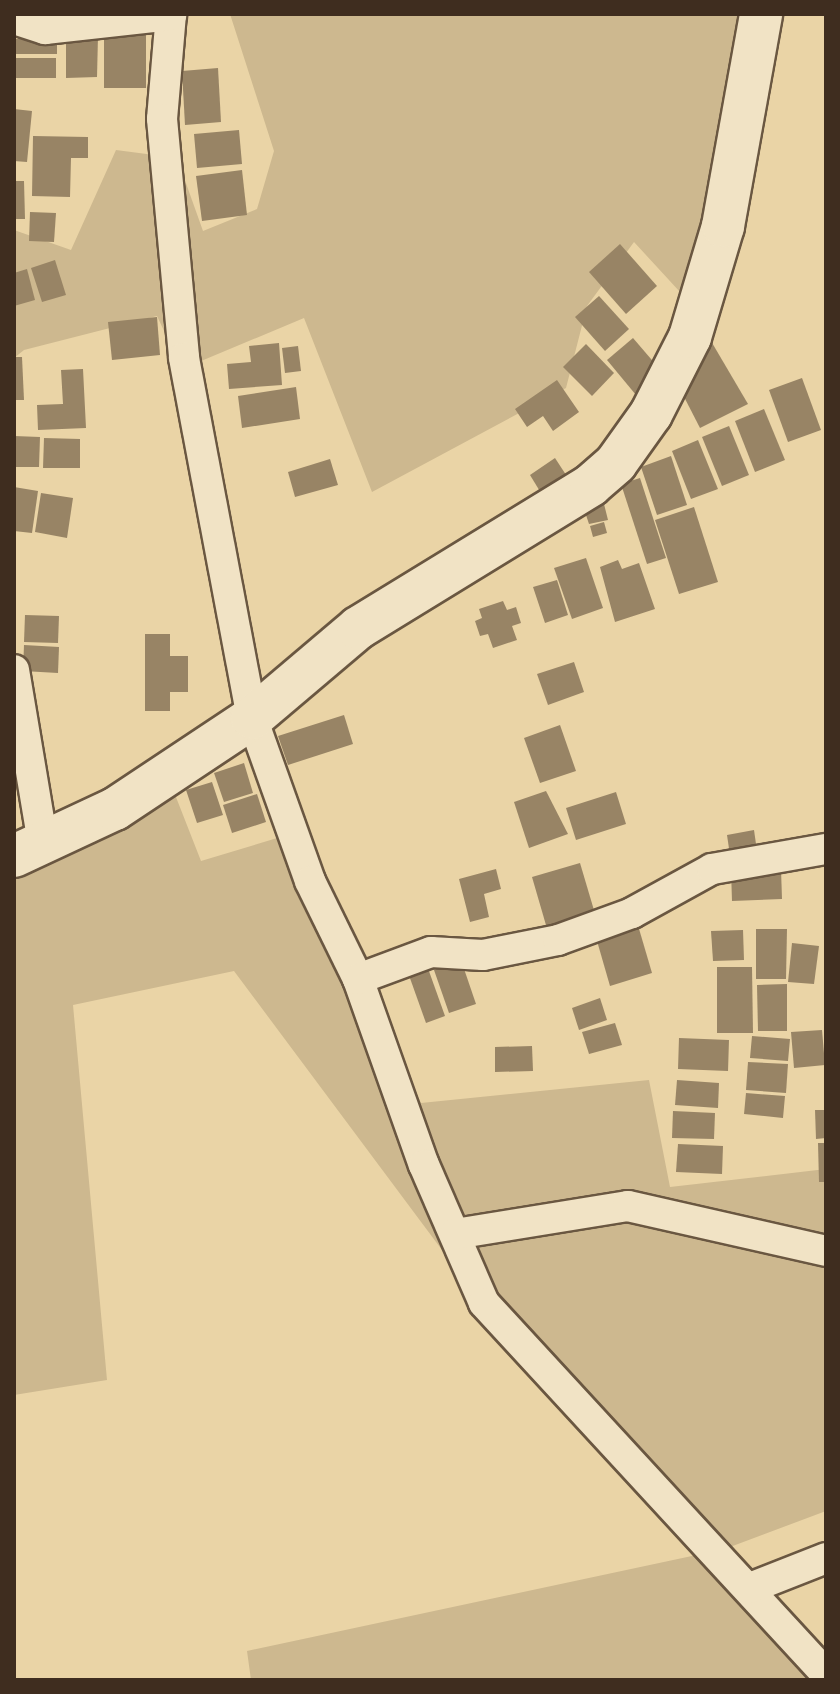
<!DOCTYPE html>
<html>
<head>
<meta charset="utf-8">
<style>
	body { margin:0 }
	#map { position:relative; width:840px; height:1694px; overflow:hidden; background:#ead4a6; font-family:"EB Garamond",serif }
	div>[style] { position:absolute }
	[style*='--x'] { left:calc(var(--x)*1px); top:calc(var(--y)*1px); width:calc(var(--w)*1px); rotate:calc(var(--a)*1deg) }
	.green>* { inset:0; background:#cdb88f }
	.building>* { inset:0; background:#988465 }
	.roads { filter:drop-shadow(2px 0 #6a5741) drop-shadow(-2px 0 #6a5741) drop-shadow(0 2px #6a5741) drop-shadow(0 -2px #6a5741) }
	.street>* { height:30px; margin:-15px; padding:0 15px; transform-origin:15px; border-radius:15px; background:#f1e3c5 }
	.secondary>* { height:42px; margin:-21px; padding:0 21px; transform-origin:21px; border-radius:21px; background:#f1e3c5 }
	span { translate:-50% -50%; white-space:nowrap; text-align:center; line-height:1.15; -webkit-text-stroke:7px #f1e3c5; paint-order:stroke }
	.frame { position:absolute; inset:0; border:16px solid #3f2d1f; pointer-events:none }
</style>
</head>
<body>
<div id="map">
	<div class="green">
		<i style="clip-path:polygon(230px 14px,768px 14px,715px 330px,634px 242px,587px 306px,566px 388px,372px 492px,304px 318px,182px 369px,157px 316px,24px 350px,14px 358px,14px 230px,71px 250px,116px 150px,177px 158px,203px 231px,257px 209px,274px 151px)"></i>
		<i style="clip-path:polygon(165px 769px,201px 861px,297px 832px,421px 1103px,649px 1080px,670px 1187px,826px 1169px,826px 1511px,722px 1550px,826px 1680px,251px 1680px,247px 1651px,720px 1550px,483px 1305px,234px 971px,73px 1005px,107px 1380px,14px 1395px,14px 869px)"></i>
	</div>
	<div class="building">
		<i style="clip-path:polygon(104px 27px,146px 27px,146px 88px,104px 88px)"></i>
		<i style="clip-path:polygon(66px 36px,98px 36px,97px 77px,66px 78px)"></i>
		<i style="clip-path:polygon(16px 39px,57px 39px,57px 54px,16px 54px)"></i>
		<i style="clip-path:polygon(15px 58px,56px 58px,56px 78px,14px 78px)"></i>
		<i style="clip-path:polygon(218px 68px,221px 122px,185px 125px,182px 71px)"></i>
		<i style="clip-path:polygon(14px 109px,32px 111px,27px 162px,14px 161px)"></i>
		<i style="clip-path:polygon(239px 130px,242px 164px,197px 168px,194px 134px)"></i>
		<i style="clip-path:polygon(33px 136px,88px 137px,88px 158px,71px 158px,70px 197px,32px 196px)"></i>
		<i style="clip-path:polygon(242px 170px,247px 215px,202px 221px,196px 176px)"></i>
		<i style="clip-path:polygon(14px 181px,24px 181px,25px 219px,14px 219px)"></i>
		<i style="clip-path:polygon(30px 212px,56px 213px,54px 242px,29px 241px)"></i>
		<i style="clip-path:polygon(620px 244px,657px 286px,626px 314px,589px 272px)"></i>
		<i style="clip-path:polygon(55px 260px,66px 295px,42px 302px,31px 268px)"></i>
		<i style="clip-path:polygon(27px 269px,35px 300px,14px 306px,14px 273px)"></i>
		<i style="clip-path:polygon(599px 296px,629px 329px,605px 351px,575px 317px)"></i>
		<i style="clip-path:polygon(157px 317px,160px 355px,112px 360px,108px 322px)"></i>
		<i style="clip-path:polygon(708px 336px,748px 404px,700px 428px,680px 389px)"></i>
		<i style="clip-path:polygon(633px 338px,663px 373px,636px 395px,607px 360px)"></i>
		<i style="clip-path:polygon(279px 343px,282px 385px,229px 389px,227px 364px,251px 362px,249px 346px)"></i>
		<i style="clip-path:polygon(586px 344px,614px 373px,592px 396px,563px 367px)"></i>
		<i style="clip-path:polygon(298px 346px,301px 371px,285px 373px,282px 348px)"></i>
		<i style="clip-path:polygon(14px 357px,22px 357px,24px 400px,14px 400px)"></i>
		<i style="clip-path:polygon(83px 369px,86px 428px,38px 430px,37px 405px,63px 404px,61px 370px)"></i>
		<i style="clip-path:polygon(802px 378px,821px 430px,788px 442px,769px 390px)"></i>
		<i style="clip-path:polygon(557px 380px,579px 412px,553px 431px,543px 416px,527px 427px,515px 409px)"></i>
		<i style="clip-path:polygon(296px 387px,300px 419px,242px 428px,238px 396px)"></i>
		<i style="clip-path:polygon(764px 409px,785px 460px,755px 472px,735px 421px)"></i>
		<i style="clip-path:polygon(729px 426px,749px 475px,722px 486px,702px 437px)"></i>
		<i style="clip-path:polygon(14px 436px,40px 437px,39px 467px,14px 467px)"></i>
		<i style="clip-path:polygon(44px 438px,80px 439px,80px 468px,43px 468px)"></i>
		<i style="clip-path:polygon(698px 440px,718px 489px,691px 499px,672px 451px)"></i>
		<i style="clip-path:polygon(671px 456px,687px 505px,657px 515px,641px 467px)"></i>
		<i style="clip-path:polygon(555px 458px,570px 481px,544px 498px,530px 475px)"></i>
		<i style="clip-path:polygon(330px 459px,338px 485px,295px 497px,288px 472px)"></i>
		<i style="clip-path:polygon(640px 478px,666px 558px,647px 564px,621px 484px)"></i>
		<i style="clip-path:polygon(14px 487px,38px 491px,32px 533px,14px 531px)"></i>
		<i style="clip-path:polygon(41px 493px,73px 498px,67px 538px,35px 532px)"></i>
		<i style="clip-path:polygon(604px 504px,608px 520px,589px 524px,584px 509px)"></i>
		<i style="clip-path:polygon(694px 507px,718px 582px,679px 594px,655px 520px)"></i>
		<i style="clip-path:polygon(604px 522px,607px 533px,593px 537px,590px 526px)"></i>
		<i style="clip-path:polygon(586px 558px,603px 608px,572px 619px,554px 568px)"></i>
		<i style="clip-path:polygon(618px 560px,622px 569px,639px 563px,655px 609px,615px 622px,600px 567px)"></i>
		<i style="clip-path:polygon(557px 580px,568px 615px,545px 623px,533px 587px)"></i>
		<i style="clip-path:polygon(503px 601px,507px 610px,516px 607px,521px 623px,512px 626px,517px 640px,493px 648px,488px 634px,480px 636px,475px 621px,482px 618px,479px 609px)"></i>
		<i style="clip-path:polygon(25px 615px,59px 616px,58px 643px,24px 642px)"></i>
		<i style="clip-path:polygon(145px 634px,170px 634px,170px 656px,188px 656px,188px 692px,170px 692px,170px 711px,145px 711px)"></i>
		<i style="clip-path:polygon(24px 645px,59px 647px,58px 673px,23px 671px)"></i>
		<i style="clip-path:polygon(574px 662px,584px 692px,548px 705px,537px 674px)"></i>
		<i style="clip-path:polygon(344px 715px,353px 744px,288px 765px,278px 736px)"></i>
		<i style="clip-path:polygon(560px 725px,576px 771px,540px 783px,524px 738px)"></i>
		<i style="clip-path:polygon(244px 763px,253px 793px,224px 802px,214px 773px)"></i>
		<i style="clip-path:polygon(212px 782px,223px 815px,197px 823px,186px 790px)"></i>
		<i style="clip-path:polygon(546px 791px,568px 834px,529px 848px,514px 802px)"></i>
		<i style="clip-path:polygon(616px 792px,626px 824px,576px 840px,566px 808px)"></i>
		<i style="clip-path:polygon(257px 794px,266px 822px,232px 833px,223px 805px)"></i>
		<i style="clip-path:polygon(754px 830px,758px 858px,731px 862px,727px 835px)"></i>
		<i style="clip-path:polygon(580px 863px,596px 917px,548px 932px,532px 877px)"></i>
		<i style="clip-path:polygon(496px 869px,501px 889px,484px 894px,489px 917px,470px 922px,459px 879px)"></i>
		<i style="clip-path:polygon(781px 869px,782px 899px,732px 901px,731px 870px)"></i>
		<i style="clip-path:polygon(637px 922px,652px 973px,610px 986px,595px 934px)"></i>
		<i style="clip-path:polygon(756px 929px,787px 929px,786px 979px,756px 979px)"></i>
		<i style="clip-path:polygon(743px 930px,744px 960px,713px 961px,711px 931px)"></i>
		<i style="clip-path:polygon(792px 943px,819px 946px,814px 984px,788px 982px)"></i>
		<i style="clip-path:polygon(425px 960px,445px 1016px,426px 1023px,406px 967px)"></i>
		<i style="clip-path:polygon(461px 960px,476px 1004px,449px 1013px,434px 970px)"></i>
		<i style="clip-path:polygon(717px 967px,752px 967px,753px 1033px,717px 1033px)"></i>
		<i style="clip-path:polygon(787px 984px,787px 1031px,758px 1031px,757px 985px)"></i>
		<i style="clip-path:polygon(600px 998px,607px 1020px,579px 1030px,572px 1008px)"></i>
		<i style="clip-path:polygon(615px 1023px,622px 1045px,589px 1054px,582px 1032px)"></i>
		<i style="clip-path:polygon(822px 1030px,825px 1065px,794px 1068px,791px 1032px)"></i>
		<i style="clip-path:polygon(752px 1036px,790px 1039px,788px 1061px,750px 1058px)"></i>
		<i style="clip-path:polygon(679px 1038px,729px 1040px,728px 1071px,678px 1069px)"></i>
		<i style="clip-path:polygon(532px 1046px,533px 1071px,495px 1072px,495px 1047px)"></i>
		<i style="clip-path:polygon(748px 1062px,788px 1064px,786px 1093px,746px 1090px)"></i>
		<i style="clip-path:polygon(677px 1080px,719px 1083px,718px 1108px,675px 1105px)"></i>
		<i style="clip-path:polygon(746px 1093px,785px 1096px,783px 1118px,744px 1114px)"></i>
		<i style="clip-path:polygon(815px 1110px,826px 1110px,826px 1138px,816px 1139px)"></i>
		<i style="clip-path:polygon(673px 1111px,715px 1113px,714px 1139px,672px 1138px)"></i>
		<i style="clip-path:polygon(818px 1143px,826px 1143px,826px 1182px,819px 1182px)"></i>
		<i style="clip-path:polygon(678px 1144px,723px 1146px,722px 1174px,676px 1172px)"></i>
	</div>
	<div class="roads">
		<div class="street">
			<i style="--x:171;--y:14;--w:105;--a:94.9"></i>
			<i style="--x:162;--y:119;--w:240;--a:84.7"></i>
			<i style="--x:184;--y:358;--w:366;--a:79.3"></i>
			<i style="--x:252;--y:718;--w:173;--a:70.4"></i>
			<i style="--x:310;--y:881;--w:109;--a:63.9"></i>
			<i style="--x:358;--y:979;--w:197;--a:70.5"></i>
			<i style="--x:424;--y:1165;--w:150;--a:66.5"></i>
			<i style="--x:484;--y:1303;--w:505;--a:47.33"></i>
			<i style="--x:14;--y:19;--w:33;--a:18"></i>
			<i style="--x:45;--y:29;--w:127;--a:-6.3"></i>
			<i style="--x:14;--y:670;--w:176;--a:80.5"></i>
			<i style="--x:358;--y:979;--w:78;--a:-20.3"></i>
			<i style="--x:431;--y:952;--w:52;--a:3.3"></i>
			<i style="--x:483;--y:955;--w:76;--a:-11.3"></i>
			<i style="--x:558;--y:940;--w:79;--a:-20"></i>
			<i style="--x:632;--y:913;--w:91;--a:-28.8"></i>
			<i style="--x:712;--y:869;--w:116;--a:-10"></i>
			<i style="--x:455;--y:1234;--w:175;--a:-9.2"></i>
			<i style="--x:628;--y:1206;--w:203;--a:12.8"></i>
			<i style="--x:750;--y:1588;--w:82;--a:-21.5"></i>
		</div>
		<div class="secondary">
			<i style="--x:14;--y:856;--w:111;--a:-25"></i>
			<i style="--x:115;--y:809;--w:164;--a:-33.6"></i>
			<i style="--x:252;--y:718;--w:139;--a:-40.3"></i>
			<i style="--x:358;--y:628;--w:273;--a:-31.5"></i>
			<i style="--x:591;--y:485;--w:33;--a:-41"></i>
			<i style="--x:616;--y:463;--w:60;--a:-54.5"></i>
			<i style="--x:651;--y:414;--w:86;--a:-63.1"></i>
			<i style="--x:690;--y:337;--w:116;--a:-73.4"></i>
			<i style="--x:723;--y:226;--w:215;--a:-79.8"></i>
		</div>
	</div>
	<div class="frame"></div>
</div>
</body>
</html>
